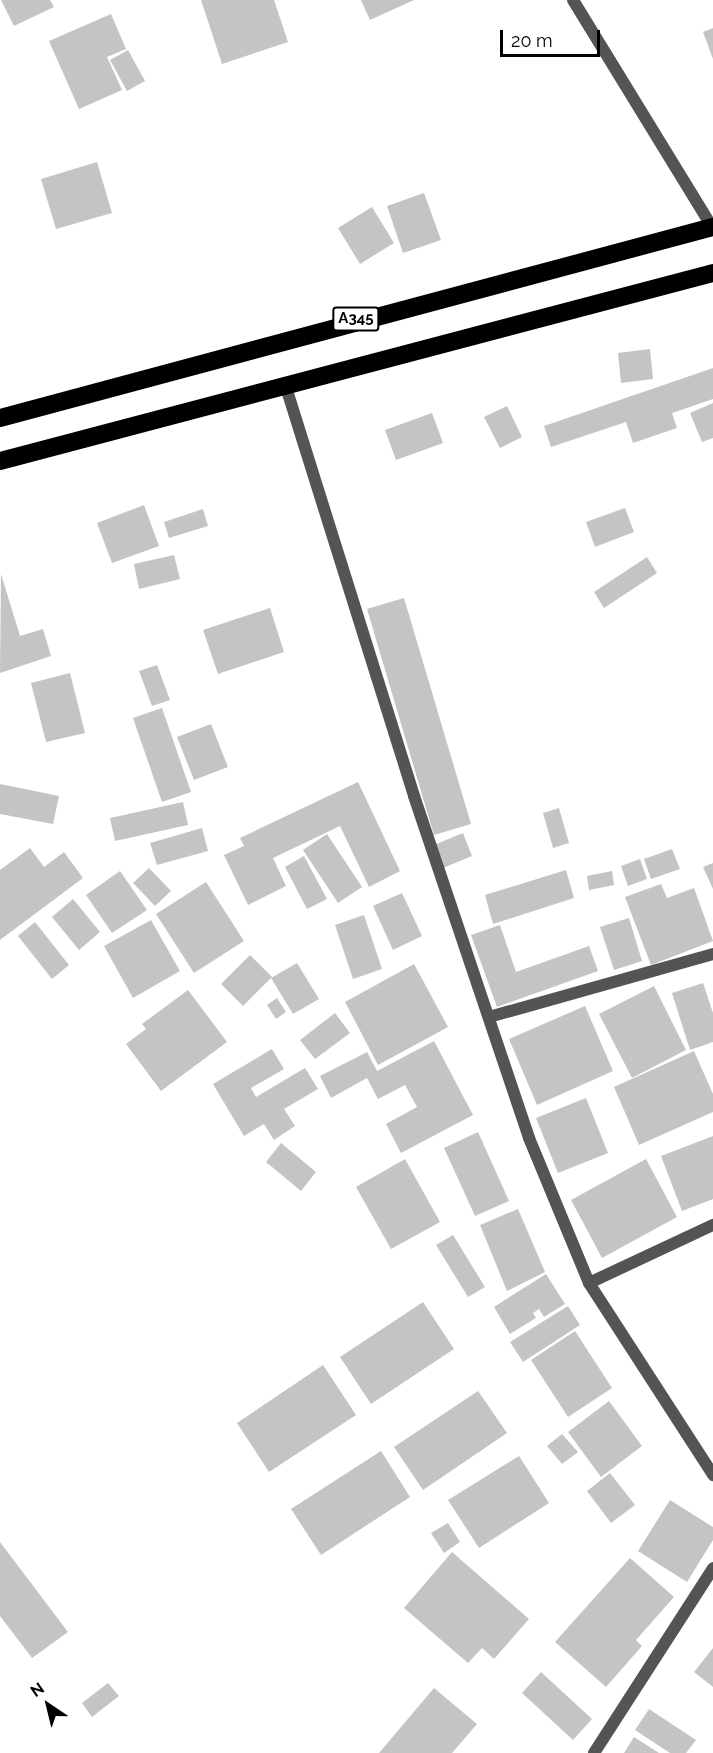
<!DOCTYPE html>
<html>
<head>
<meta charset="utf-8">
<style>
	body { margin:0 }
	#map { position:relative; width:713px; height:1753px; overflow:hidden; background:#fff; font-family:Raleway,sans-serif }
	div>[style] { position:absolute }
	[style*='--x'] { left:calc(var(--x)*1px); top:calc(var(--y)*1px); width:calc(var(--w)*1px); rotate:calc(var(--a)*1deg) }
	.building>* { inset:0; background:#c4c4c4 }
	.street>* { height:12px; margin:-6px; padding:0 6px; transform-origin:6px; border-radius:6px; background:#545454 }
	.highway>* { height:18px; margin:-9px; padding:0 9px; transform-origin:9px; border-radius:9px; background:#000 }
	span { translate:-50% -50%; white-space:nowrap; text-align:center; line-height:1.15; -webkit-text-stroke:4.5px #fff; paint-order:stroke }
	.shield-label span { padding:2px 4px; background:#fff; border:2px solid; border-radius:4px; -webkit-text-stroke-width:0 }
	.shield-label { font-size:15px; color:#000; font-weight:700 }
	.north { position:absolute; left:18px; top:1675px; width:60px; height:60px; -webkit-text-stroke:4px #fff; paint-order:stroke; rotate:325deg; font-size:16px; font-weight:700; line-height:24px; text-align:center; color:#000 }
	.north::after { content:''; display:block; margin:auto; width:21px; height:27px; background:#000; clip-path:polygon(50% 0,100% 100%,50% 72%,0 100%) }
	.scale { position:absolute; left:500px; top:30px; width:100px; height:27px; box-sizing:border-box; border:3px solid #000; border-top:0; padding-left:8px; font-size:18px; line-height:21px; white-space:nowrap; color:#000; -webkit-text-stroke:4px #fff; paint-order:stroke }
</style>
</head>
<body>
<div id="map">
	<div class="building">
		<i style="clip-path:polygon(1px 0,50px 0,54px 7px,14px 26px)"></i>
		<i style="clip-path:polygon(201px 0,274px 0,288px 42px,222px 64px)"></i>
		<i style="clip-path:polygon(361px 0,414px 0,370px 20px)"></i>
		<i style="clip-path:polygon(111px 14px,126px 49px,107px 57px,122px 90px,79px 109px,49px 41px)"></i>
		<i style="clip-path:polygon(713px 28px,713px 59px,703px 32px)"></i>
		<i style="clip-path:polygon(128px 50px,145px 81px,127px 91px,110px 60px)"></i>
		<i style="clip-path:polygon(97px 162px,112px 213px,56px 229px,41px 179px)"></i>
		<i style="clip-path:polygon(424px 193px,441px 240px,403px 253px,387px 206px)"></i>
		<i style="clip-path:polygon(372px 207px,394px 243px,360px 264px,338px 228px)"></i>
		<i style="clip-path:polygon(650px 349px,653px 379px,621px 383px,618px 353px)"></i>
		<i style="clip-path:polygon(713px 368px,713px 399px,672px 413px,677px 428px,633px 443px,626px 422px,551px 447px,544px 426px)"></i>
		<i style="clip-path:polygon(713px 403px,713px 438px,702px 442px,690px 413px)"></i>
		<i style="clip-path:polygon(507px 406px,522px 437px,500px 448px,484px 417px)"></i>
		<i style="clip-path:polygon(432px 413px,443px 443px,396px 460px,385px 430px)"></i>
		<i style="clip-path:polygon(144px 505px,159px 546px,112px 563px,97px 523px)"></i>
		<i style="clip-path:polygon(625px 508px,634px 532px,595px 547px,586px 522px)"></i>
		<i style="clip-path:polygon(203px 509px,208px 526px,169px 538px,164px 522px)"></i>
		<i style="clip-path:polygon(174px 555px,180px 579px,139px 589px,134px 564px)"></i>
		<i style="clip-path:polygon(647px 557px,657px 573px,604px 608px,594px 592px)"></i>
		<i style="clip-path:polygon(1px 574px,20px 636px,43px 629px,51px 656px,0 673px)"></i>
		<i style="clip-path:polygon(404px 598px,471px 824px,434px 835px,367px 609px)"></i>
		<i style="clip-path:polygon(270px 608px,284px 652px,218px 674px,203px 630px)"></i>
		<i style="clip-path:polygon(157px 665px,170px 700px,152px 706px,139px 671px)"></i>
		<i style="clip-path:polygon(70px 673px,85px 733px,46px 742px,31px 683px)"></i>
		<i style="clip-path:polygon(162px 708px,191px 792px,162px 802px,133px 718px)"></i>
		<i style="clip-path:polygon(211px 724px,228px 767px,194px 780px,177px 737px)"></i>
		<i style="clip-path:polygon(358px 782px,400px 871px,369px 887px,340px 826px,273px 858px,286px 886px,248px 905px,224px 855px,244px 846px,240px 838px)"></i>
		<i style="clip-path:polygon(0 784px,59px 796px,53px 824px,0 814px)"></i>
		<i style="clip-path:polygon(183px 802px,188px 825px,115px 841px,110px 818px)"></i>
		<i style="clip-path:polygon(559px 808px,569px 843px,553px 848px,543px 813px)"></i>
		<i style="clip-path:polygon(202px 828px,208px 851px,157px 865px,150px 843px)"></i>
		<i style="clip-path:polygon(463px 833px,472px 856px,443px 868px,434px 845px)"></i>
		<i style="clip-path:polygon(327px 834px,362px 887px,338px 903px,303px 850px)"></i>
		<i style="clip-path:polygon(30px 848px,44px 867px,64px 852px,83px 878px,0 940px,0 870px)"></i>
		<i style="clip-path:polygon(672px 849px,680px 869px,651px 879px,644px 859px)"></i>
		<i style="clip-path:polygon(304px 856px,327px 899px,307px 909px,285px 867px)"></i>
		<i style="clip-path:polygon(640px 859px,647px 879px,628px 886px,621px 866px)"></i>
		<i style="clip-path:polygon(713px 863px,713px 889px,703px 867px)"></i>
		<i style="clip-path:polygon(149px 868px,171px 891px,155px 906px,133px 883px)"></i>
		<i style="clip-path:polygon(566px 870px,574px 898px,493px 924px,485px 895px)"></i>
		<i style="clip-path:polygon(120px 871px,147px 910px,112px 933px,86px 895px)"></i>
		<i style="clip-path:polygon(612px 871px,614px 885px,589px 890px,587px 876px)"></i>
		<i style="clip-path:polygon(206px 882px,244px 941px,194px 973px,156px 914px)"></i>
		<i style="clip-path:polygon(661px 884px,667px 898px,694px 888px,713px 941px,651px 965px,625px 897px)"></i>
		<i style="clip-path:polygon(402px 893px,422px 936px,393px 950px,373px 906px)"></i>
		<i style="clip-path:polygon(73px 899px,100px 932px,79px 950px,52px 917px)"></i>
		<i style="clip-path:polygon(364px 915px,382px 969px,353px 979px,335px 925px)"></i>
		<i style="clip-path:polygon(629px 918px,642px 961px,614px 970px,600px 927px)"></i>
		<i style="clip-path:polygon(151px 920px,180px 971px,133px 998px,104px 946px)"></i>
		<i style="clip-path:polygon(35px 922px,69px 965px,52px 979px,18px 936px)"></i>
		<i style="clip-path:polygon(500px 925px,516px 972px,589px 946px,598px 971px,497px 1007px,471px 935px)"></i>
		<i style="clip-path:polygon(250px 955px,272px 977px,243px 1006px,221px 984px)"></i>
		<i style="clip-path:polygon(297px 963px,319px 999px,293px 1014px,271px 978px)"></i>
		<i style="clip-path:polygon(414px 964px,448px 1027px,378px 1065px,345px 1002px)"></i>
		<i style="clip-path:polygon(703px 983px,713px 1013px,713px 1042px,690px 1050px,672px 993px)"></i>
		<i style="clip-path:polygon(654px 986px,686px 1050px,632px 1078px,599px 1014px)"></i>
		<i style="clip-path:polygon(188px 990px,227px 1042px,161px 1091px,126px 1044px,146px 1029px,142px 1024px)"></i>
		<i style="clip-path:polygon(277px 998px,286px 1012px,276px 1019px,267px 1005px)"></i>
		<i style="clip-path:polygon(585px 1006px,613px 1071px,537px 1105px,509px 1039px)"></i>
		<i style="clip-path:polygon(335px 1013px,350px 1033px,315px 1059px,300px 1040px)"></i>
		<i style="clip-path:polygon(434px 1041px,473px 1115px,401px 1153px,386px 1124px,417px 1107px,405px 1085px,378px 1099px,367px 1078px,331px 1098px,320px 1076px,367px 1052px,377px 1071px)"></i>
		<i style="clip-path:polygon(272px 1049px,284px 1069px,251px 1088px,256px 1097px,305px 1068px,318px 1089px,284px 1109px,295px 1126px,274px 1140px,264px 1124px,244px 1136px,213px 1084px)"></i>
		<i style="clip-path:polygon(694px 1051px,713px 1094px,713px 1112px,639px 1145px,614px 1087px)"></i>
		<i style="clip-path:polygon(586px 1098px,608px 1153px,558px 1173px,536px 1118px)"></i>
		<i style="clip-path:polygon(478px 1132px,509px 1201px,475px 1216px,444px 1148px)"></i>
		<i style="clip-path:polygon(713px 1136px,713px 1199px,682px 1211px,661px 1156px)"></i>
		<i style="clip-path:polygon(281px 1143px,316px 1172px,301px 1191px,266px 1162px)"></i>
		<i style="clip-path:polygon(405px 1159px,440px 1222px,391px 1249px,356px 1187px)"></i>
		<i style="clip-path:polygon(646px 1159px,677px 1217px,602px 1258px,571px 1200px)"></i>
		<i style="clip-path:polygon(518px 1209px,545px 1272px,507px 1291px,480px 1225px)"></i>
		<i style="clip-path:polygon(453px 1235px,485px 1287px,468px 1297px,436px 1245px)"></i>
		<i style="clip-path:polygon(546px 1274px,565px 1304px,544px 1317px,539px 1309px,533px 1313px,536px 1318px,510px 1334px,494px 1307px)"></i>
		<i style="clip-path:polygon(423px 1302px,454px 1349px,371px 1404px,340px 1357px)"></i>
		<i style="clip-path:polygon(568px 1306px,580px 1325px,523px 1362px,510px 1342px)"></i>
		<i style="clip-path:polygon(575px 1331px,612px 1388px,568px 1417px,531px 1360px)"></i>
		<i style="clip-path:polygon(323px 1365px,356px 1415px,269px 1472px,237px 1423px)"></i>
		<i style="clip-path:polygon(478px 1391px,507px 1433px,423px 1490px,394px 1447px)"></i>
		<i style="clip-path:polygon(609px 1401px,642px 1446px,601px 1477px,568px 1432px)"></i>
		<i style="clip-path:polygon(562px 1434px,578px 1452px,562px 1464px,547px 1446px)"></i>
		<i style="clip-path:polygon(381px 1451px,410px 1497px,321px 1555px,291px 1509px)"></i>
		<i style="clip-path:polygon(519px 1456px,549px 1503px,479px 1548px,448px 1500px)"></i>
		<i style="clip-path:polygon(610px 1473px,635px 1505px,611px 1523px,587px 1491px)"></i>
		<i style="clip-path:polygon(670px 1500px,713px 1527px,713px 1540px,687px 1582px,638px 1551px)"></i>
		<i style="clip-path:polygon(448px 1523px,460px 1542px,444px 1553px,431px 1533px)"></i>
		<i style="clip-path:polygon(0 1542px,68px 1632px,32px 1658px,0 1616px)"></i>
		<i style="clip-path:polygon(452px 1552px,529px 1619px,494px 1659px,482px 1648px,468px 1663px,404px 1608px)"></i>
		<i style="clip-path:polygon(630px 1558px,674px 1597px,636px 1640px,642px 1646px,606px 1687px,555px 1642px)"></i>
		<i style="clip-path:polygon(713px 1648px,713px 1687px,694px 1672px)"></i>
		<i style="clip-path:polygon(541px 1672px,592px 1719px,573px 1740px,522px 1693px)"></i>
		<i style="clip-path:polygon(108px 1683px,119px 1696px,92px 1717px,82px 1703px)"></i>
		<i style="clip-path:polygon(434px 1688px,477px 1724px,452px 1753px,379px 1753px)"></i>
		<i style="clip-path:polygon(649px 1709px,696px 1740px,686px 1753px,670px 1753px,635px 1730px)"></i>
		<i style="clip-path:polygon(634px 1737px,659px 1753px,624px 1753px)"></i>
	</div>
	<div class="street">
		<i style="--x:573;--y:0;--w:266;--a:58.5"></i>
		<i style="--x:285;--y:384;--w:432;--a:72.6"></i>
		<i style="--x:414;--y:796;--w:361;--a:71.4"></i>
		<i style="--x:529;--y:1138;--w:157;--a:67.5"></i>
		<i style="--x:589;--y:1283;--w:229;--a:57.1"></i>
		<i style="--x:489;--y:1017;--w:233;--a:-15.7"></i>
		<i style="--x:589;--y:1283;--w:137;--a:-25.1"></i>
		<i style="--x:594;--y:1753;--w:220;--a:-57.2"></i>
	</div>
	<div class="highway">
		<i style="--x:0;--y:418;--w:738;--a:-15"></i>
		<i style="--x:0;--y:461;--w:737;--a:-14.77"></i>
	</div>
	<div class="shield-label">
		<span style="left:356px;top:319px">A345</span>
	</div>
	<div class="north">N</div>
	<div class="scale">20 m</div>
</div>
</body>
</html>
